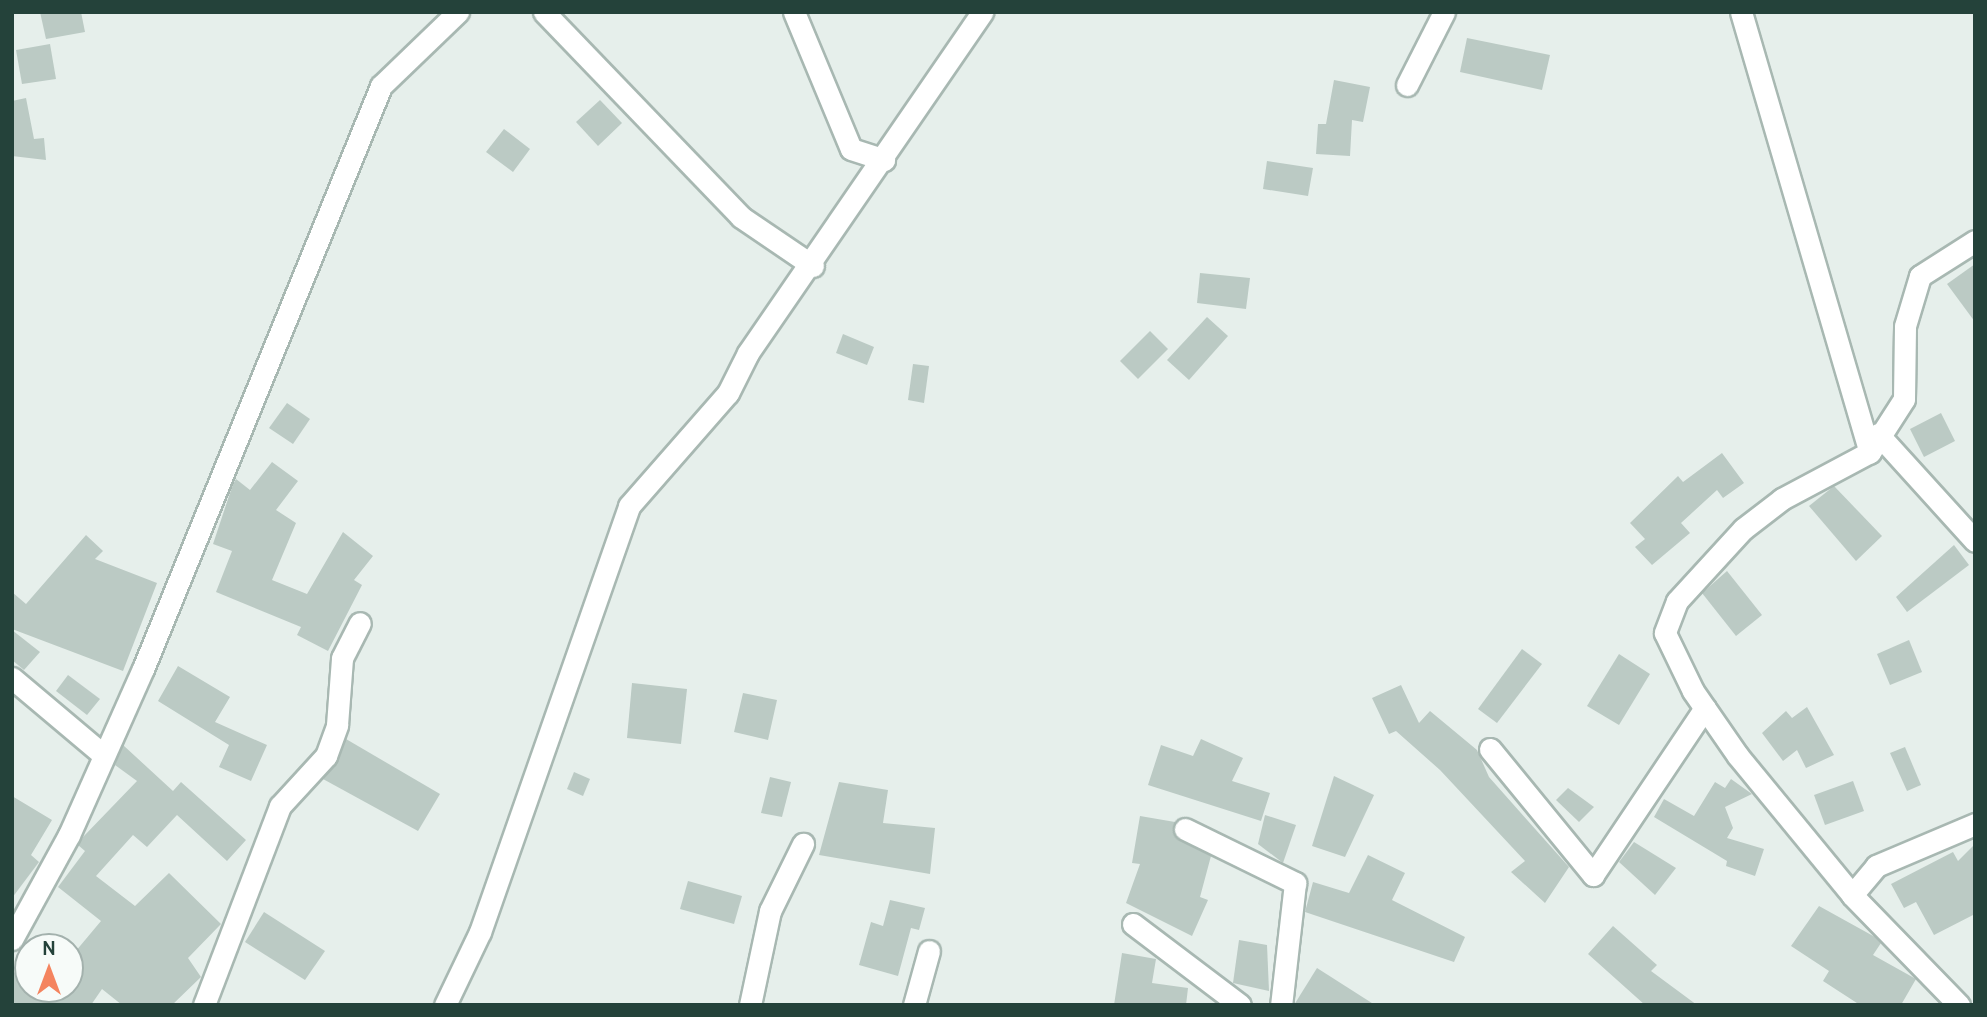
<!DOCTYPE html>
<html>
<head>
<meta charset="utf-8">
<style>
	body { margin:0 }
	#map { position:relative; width:1987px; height:1017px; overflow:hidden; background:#e6efeb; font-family:Cabin,sans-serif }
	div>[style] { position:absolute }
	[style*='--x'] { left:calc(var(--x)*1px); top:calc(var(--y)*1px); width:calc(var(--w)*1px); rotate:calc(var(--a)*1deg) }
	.building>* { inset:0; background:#bbcac4 }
	.roads { filter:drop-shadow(2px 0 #a8b8b2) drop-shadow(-2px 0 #a8b8b2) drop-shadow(0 2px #a8b8b2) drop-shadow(0 -2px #a8b8b2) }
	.minor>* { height:21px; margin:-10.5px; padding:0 10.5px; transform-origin:10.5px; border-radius:10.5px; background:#fff }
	span { translate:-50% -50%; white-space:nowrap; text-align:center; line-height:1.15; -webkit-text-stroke:5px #f7fbf9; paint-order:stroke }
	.frame { position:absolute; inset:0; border:14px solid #24423a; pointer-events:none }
	.north { position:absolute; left:14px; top:933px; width:70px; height:70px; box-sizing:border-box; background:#f7fbf9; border:2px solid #a3b1ad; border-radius:50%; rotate:0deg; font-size:19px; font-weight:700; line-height:28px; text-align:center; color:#24423a }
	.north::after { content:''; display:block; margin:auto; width:24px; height:32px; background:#f4845f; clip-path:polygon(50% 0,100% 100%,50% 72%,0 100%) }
</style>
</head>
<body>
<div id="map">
	<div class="building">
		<i style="clip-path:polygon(40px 12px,81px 12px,85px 32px,46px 39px)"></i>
		<i style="clip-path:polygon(1467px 38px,1550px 55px,1542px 90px,1460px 72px)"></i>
		<i style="clip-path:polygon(50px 44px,56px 79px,22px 84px,16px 50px)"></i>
		<i style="clip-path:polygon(1334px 80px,1370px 87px,1363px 122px,1352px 120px,1350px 156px,1316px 154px,1318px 124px,1326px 124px)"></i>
		<i style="clip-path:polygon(26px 98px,34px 139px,44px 138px,46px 160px,12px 156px,12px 101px)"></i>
		<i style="clip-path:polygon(600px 100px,622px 123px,598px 146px,576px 122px)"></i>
		<i style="clip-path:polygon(504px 129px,530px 149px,513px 172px,486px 152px)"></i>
		<i style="clip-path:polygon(1267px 161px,1313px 168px,1308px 196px,1263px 189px)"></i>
		<i style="clip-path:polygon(1975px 264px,1975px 322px,1947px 284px)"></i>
		<i style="clip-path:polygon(1200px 273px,1250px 278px,1246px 309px,1197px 303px)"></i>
		<i style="clip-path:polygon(1207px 317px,1228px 336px,1189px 380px,1167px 360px)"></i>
		<i style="clip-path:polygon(1150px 331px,1168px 349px,1138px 379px,1120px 361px)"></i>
		<i style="clip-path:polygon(843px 334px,874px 347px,867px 365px,836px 353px)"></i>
		<i style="clip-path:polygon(913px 364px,929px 366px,924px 403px,908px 400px)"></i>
		<i style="clip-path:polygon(287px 403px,310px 419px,293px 444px,269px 428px)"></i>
		<i style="clip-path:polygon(1941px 413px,1955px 441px,1924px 457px,1910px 429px)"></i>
		<i style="clip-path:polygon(1722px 453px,1744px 483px,1723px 498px,1717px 490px,1681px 523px,1690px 533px,1652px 565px,1635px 547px,1645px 539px,1630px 523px,1678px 476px,1683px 482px)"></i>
		<i style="clip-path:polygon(272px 462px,298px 481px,276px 510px,296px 523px,272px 580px,307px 594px,343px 532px,373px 556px,354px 580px,362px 585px,328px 651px,297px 635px,301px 627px,216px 592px,232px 551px,213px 544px,233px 484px,236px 479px,250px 490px)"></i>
		<i style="clip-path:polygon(1834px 486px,1882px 536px,1856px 561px,1809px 506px)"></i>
		<i style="clip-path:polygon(86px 535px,103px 551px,95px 559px,157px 583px,123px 671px,12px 629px,12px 592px,26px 604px)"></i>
		<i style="clip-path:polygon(1954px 545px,1969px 565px,1907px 612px,1896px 597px)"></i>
		<i style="clip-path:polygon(1727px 571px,1762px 615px,1736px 636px,1702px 593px)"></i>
		<i style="clip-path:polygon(12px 630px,40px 652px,24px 670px,12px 660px)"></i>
		<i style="clip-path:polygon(1909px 640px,1922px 672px,1890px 685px,1877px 654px)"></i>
		<i style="clip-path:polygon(1522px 649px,1542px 664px,1497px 723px,1478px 709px)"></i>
		<i style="clip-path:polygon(1619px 654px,1650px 674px,1619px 725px,1587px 706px)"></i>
		<i style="clip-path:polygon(178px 666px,230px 697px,215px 722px,267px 745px,251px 781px,219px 767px,229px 745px,158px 701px)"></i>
		<i style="clip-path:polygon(68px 675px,100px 699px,87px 715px,56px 691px)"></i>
		<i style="clip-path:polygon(632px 683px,687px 689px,681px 744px,627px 738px)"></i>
		<i style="clip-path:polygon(1401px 685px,1419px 723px,1430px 711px,1477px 750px,1489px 777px,1569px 867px,1545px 903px,1511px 872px,1525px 861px,1440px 770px,1396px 731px,1389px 734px,1372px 698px)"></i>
		<i style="clip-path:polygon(743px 693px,777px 700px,768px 740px,734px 732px)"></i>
		<i style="clip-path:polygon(1807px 707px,1834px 755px,1806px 768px,1797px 750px,1783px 761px,1762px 733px,1786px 711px,1792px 718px)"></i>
		<i style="clip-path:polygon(346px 739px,440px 794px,418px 831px,323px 779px)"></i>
		<i style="clip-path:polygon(1201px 739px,1243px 758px,1232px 781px,1270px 793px,1261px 821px,1148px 785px,1161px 745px,1193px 756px)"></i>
		<i style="clip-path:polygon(123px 745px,173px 791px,181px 782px,246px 840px,227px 861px,177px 815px,147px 847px,133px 835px,96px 876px,135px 906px,169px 873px,221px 924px,188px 958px,201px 977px,172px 1005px,122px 1005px,102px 989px,91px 1005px,12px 1005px,12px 976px,28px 953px,28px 989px,70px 989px,70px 958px,101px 921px,58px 887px,85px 851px,78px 845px,83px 837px,137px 781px,115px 765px)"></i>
		<i style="clip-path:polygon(1905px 747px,1921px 785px,1907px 791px,1890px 753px)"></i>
		<i style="clip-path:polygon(574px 772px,590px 779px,583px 796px,567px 789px)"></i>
		<i style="clip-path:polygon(1334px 776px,1374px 795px,1345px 857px,1312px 846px)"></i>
		<i style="clip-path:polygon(770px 777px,791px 782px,782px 817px,761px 813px)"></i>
		<i style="clip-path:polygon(1731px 779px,1752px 794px,1725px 807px,1733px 828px,1727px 838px,1764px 849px,1755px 876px,1726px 866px,1727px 861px,1654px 817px,1664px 799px,1694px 816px,1715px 782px,1725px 788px)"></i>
		<i style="clip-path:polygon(1853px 781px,1864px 811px,1825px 825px,1814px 795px)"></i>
		<i style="clip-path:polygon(839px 782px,888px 790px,883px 823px,935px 828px,930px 874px,819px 855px)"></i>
		<i style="clip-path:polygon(1568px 788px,1594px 807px,1579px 822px,1556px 800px)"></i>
		<i style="clip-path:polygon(12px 796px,52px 820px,31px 855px,39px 862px,12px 898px)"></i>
		<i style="clip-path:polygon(1265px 815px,1296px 825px,1283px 863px,1258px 844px)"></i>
		<i style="clip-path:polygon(1140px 816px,1175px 822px,1175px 837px,1211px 856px,1200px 897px,1208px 900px,1192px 936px,1126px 903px,1140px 864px,1132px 863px)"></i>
		<i style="clip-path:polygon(1634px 842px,1676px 868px,1655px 895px,1619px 862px)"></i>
		<i style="clip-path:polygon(1975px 844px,1975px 914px,1934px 935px,1916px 902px,1904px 908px,1891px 884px,1953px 852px,1958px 861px)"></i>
		<i style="clip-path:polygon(1368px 855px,1405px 873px,1392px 900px,1465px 937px,1454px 962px,1305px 912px,1313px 882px,1349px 893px)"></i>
		<i style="clip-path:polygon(688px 881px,742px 896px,734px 924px,680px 909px)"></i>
		<i style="clip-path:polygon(890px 900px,925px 908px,919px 930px,911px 928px,898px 976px,859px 965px,871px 922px,883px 926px)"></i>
		<i style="clip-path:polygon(1819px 906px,1875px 937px,1881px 943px,1873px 955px,1916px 979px,1901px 1005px,1860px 1005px,1823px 981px,1829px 971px,1791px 946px)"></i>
		<i style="clip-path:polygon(264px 912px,325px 951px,305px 980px,245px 942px)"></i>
		<i style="clip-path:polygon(1613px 926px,1657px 965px,1651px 971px,1697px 1005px,1645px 1005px,1588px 954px)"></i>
		<i style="clip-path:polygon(1239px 940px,1267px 945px,1269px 991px,1233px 983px)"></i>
		<i style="clip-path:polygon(1122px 953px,1156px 959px,1152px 983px,1188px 988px,1186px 1005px,1114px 1005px)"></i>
		<i style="clip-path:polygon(1317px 968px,1375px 1005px,1294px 1005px)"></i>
	</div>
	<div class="roads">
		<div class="minor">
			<i style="--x:544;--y:12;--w:284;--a:46.1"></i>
			<i style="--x:741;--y:217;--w:87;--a:34.2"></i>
			<i style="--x:794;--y:12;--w:148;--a:67.4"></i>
			<i style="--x:851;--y:149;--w:35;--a:18"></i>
			<i style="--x:1741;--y:12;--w:459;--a:73.7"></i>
			<i style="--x:1870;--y:452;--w:100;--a:151.9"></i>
			<i style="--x:1782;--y:499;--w:49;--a:142.4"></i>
			<i style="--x:1743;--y:529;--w:98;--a:132.5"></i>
			<i style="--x:1677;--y:601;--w:34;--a:111"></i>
			<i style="--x:1665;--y:633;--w:64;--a:64.2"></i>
			<i style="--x:1693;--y:691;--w:79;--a:55.3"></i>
			<i style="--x:1738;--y:756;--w:180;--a:50.6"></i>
			<i style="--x:1407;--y:85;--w:82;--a:-63.1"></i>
			<i style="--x:1878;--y:434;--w:144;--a:47.8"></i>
			<i style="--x:1870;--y:452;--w:63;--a:-57.3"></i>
			<i style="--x:1904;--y:399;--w:73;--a:-89.2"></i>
			<i style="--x:1905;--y:326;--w:52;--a:-73.3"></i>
			<i style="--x:1920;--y:276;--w:65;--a:-32.5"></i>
			<i style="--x:12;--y:678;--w:116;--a:40.1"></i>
			<i style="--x:1490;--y:749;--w:163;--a:50.7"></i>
			<i style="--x:1593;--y:875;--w:201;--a:-56.2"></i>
			<i style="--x:1185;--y:829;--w:123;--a:26.1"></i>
			<i style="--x:1295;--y:883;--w:123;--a:96.5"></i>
			<i style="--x:1133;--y:924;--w:134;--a:37.1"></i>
			<i style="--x:12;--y:939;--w:119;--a:-61.3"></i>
			<i style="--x:69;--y:835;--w:182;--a:-66"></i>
			<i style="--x:143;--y:669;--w:630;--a:-67.79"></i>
			<i style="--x:381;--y:86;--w:107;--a:-43.9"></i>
			<i style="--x:204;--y:1005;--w:213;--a:-69.1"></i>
			<i style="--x:280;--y:806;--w:68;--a:-47.4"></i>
			<i style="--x:326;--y:756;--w:33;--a:-70"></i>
			<i style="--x:337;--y:725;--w:67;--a:-85.7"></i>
			<i style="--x:342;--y:658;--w:39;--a:-63"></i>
			<i style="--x:445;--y:1005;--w:81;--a:-64.4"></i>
			<i style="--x:480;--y:932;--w:451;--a:-70.7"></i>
			<i style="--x:629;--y:506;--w:150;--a:-48.8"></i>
			<i style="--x:728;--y:393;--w:45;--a:-63.4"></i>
			<i style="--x:748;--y:353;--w:414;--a:-55.5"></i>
			<i style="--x:750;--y:1005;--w:96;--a:-78"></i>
			<i style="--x:770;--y:911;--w:75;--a:-63.8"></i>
			<i style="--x:914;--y:1005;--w:56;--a:-74.5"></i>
			<i style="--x:1959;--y:1005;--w:153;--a:-134.2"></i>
			<i style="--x:1852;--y:895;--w:38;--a:-50"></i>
			<i style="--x:1876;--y:866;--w:108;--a:-23"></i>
		</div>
	</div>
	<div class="frame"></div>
	<div class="north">N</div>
</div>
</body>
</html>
